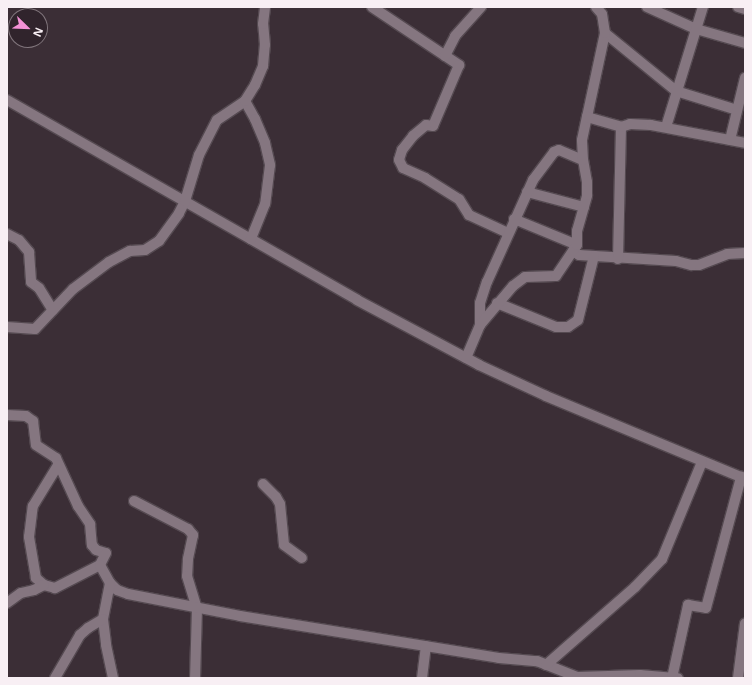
<!DOCTYPE html>
<html>
<head>
<meta charset="utf-8">
<style>
	body { margin:0 }
	#map { position:relative; width:752px; height:685px; overflow:hidden; background:#3b2e36; font-family:"Noto Sans",sans-serif }
	div>[style] { position:absolute }
	[style*='--x'] { left:calc(var(--x)*1px); top:calc(var(--y)*1px); width:calc(var(--w)*1px); rotate:calc(var(--a)*1deg) }
	.roads { filter:drop-shadow(1px 0 #554a51) drop-shadow(-1px 0 #554a51) drop-shadow(0 1px #554a51) drop-shadow(0 -1px #554a51) }
	.minor>* { height:10px; margin:-5px; padding:0 5px; transform-origin:5px; border-radius:5px; background:#857680 }
	span { translate:-50% -50%; white-space:nowrap; text-align:center; line-height:1.15; -webkit-text-stroke:4px #30242c; paint-order:stroke }
	.frame { position:absolute; inset:0; border:8px solid #f8eff4; pointer-events:none }
	.north { position:absolute; left:8px; top:8px; width:40px; height:40px; box-sizing:border-box; background:#30242c; border:1px solid #80757c; border-radius:50%; rotate:113deg; font-size:11px; font-weight:700; line-height:16px; text-align:center; color:#f8eff4 }
	.north::after { content:''; display:block; margin:auto; width:14px; height:18px; background:#f391d6; clip-path:polygon(50% 0,100% 100%,50% 72%,0 100%) }
</style>
</head>
<body>
<div id="map">
	<div class="roads">
		<div class="minor">
			<i style="--x:372;--y:7;--w:105;--a:33.7"></i>
			<i style="--x:459;--y:65;--w:66;--a:113.1"></i>
			<i style="--x:433;--y:126;--w:7;--a:-172"></i>
			<i style="--x:426;--y:125;--w:17;--a:140"></i>
			<i style="--x:413;--y:136;--w:18;--a:128"></i>
			<i style="--x:402;--y:150;--w:10;--a:107"></i>
			<i style="--x:399;--y:160;--w:9;--a:63"></i>
			<i style="--x:403;--y:168;--w:24;--a:24"></i>
			<i style="--x:425;--y:178;--w:40;--a:32"></i>
			<i style="--x:459;--y:199;--w:19;--a:58"></i>
			<i style="--x:469;--y:215;--w:43;--a:24.8"></i>
			<i style="--x:647;--y:7;--w:54;--a:24.2"></i>
			<i style="--x:696;--y:29;--w:51;--a:15.9"></i>
			<i style="--x:738;--y:7;--w:7;--a:16"></i>
			<i style="--x:605;--y:33;--w:92;--a:39.2"></i>
			<i style="--x:676;--y:91;--w:64;--a:17.3"></i>
			<i style="--x:445;--y:56;--w:22;--a:-63"></i>
			<i style="--x:455;--y:36;--w:39;--a:-48"></i>
			<i style="--x:7;--y:100;--w:403;--a:29.7"></i>
			<i style="--x:357;--y:300;--w:138;--a:28"></i>
			<i style="--x:479;--y:365;--w:74;--a:24.8"></i>
			<i style="--x:546;--y:396;--w:216;--a:22.6"></i>
			<i style="--x:245;--y:101;--w:21;--a:61"></i>
			<i style="--x:255;--y:119;--w:26;--a:67"></i>
			<i style="--x:265;--y:143;--w:23;--a:77"></i>
			<i style="--x:270;--y:165;--w:39;--a:97"></i>
			<i style="--x:265;--y:204;--w:38;--a:112"></i>
			<i style="--x:587;--y:117;--w:86;--a:-77.9"></i>
			<i style="--x:605;--y:33;--w:19;--a:-99"></i>
			<i style="--x:602;--y:14;--w:9;--a:-131"></i>
			<i style="--x:666;--y:127;--w:126;--a:-72.9"></i>
			<i style="--x:730;--y:140;--w:64;--a:-76.4"></i>
			<i style="--x:527;--y:192;--w:59;--a:14.7"></i>
			<i style="--x:514;--y:219;--w:68;--a:22.4"></i>
			<i style="--x:7;--y:234;--w:13;--a:27"></i>
			<i style="--x:19;--y:240;--w:16;--a:50"></i>
			<i style="--x:29;--y:252;--w:30;--a:86"></i>
			<i style="--x:31;--y:282;--w:10;--a:37"></i>
			<i style="--x:39;--y:288;--w:26;--a:58"></i>
			<i style="--x:573;--y:251;--w:7;--a:34"></i>
			<i style="--x:579;--y:255;--w:97;--a:3.5"></i>
			<i style="--x:676;--y:261;--w:16;--a:15"></i>
			<i style="--x:691;--y:265;--w:8;--a:0"></i>
			<i style="--x:699;--y:265;--w:30;--a:-21"></i>
			<i style="--x:727;--y:254;--w:18;--a:-3"></i>
			<i style="--x:618;--y:259;--w:132;--a:-88.7"></i>
			<i style="--x:497;--y:303;--w:64;--a:22.1"></i>
			<i style="--x:556;--y:327;--w:12;--a:0"></i>
			<i style="--x:568;--y:327;--w:12;--a:-35"></i>
			<i style="--x:578;--y:320;--w:66;--a:-76"></i>
			<i style="--x:480;--y:325;--w:22;--a:-90"></i>
			<i style="--x:480;--y:303;--w:22;--a:-72"></i>
			<i style="--x:487;--y:282;--w:112;--a:-65.7"></i>
			<i style="--x:533;--y:180;--w:35;--a:-53"></i>
			<i style="--x:554;--y:152;--w:5;--a:-22"></i>
			<i style="--x:559;--y:150;--w:26;--a:23"></i>
			<i style="--x:7;--y:327;--w:28;--a:4"></i>
			<i style="--x:35;--y:329;--w:55;--a:-46.5"></i>
			<i style="--x:73;--y:289;--w:45;--a:-36.9"></i>
			<i style="--x:109;--y:262;--w:24;--a:-28"></i>
			<i style="--x:130;--y:251;--w:15;--a:-4"></i>
			<i style="--x:145;--y:250;--w:17;--a:-33"></i>
			<i style="--x:159;--y:241;--w:34;--a:-54"></i>
			<i style="--x:179;--y:213;--w:13;--a:-63"></i>
			<i style="--x:185;--y:201;--w:48;--a:-73.1"></i>
			<i style="--x:199;--y:155;--w:39;--a:-63"></i>
			<i style="--x:217;--y:120;--w:34;--a:-34"></i>
			<i style="--x:245;--y:101;--w:19;--a:-58"></i>
			<i style="--x:255;--y:85;--w:21;--a:-67"></i>
			<i style="--x:263;--y:66;--w:21;--a:-85"></i>
			<i style="--x:265;--y:45;--w:21;--a:-95"></i>
			<i style="--x:263;--y:24;--w:17;--a:-83"></i>
			<i style="--x:466;--y:358;--w:36;--a:-67"></i>
			<i style="--x:480;--y:325;--w:51;--a:-49.8"></i>
			<i style="--x:513;--y:286;--w:15;--a:-37"></i>
			<i style="--x:525;--y:277;--w:31;--a:-2"></i>
			<i style="--x:556;--y:276;--w:37;--a:-56"></i>
			<i style="--x:577;--y:245;--w:14;--a:-90"></i>
			<i style="--x:577;--y:231;--w:37;--a:-74"></i>
			<i style="--x:587;--y:195;--w:13;--a:-90"></i>
			<i style="--x:587;--y:182;--w:22;--a:-100"></i>
			<i style="--x:583;--y:160;--w:20;--a:-93"></i>
			<i style="--x:582;--y:140;--w:24;--a:-78"></i>
			<i style="--x:587;--y:117;--w:35;--a:16"></i>
			<i style="--x:621;--y:127;--w:9;--a:-18"></i>
			<i style="--x:630;--y:124;--w:21;--a:3"></i>
			<i style="--x:651;--y:125;--w:96;--a:10.8"></i>
			<i style="--x:7;--y:415;--w:19;--a:3"></i>
			<i style="--x:26;--y:416;--w:9;--a:36"></i>
			<i style="--x:33;--y:421;--w:24;--a:83"></i>
			<i style="--x:36;--y:445;--w:24;--a:33"></i>
			<i style="--x:56;--y:458;--w:53;--a:65.4"></i>
			<i style="--x:78;--y:506;--w:22;--a:56"></i>
			<i style="--x:90;--y:524;--w:21;--a:85"></i>
			<i style="--x:92;--y:545;--w:6;--a:51"></i>
			<i style="--x:96;--y:550;--w:10;--a:17"></i>
			<i style="--x:106;--y:553;--w:13;--a:117"></i>
			<i style="--x:100;--y:565;--w:51;--a:152.9"></i>
			<i style="--x:55;--y:588;--w:11;--a:-165"></i>
			<i style="--x:44;--y:585;--w:11;--a:-139"></i>
			<i style="--x:36;--y:578;--w:42;--a:-99.7"></i>
			<i style="--x:29;--y:537;--w:31;--a:-83"></i>
			<i style="--x:33;--y:506;--w:48;--a:-58.6"></i>
			<i style="--x:263;--y:484;--w:18;--a:45"></i>
			<i style="--x:276;--y:497;--w:8;--a:60"></i>
			<i style="--x:280;--y:504;--w:41;--a:84.4"></i>
			<i style="--x:284;--y:545;--w:22;--a:36"></i>
			<i style="--x:134;--y:501;--w:61;--a:27.4"></i>
			<i style="--x:188;--y:529;--w:8;--a:50"></i>
			<i style="--x:193;--y:535;--w:25;--a:102"></i>
			<i style="--x:188;--y:559;--w:17;--a:93"></i>
			<i style="--x:187;--y:576;--w:34;--a:73"></i>
			<i style="--x:197;--y:608;--w:70;--a:91.6"></i>
			<i style="--x:100;--y:565;--w:21;--a:61"></i>
			<i style="--x:110;--y:583;--w:10;--a:45"></i>
			<i style="--x:117;--y:590;--w:12;--a:20"></i>
			<i style="--x:128;--y:594;--w:114;--a:11.1"></i>
			<i style="--x:240;--y:616;--w:262;--a:9.2"></i>
			<i style="--x:499;--y:658;--w:38;--a:5"></i>
			<i style="--x:537;--y:661;--w:43;--a:21.8"></i>
			<i style="--x:577;--y:677;--w:63;--a:-1.8"></i>
			<i style="--x:640;--y:675;--w:38;--a:5"></i>
			<i style="--x:110;--y:583;--w:37;--a:101"></i>
			<i style="--x:103;--y:619;--w:26;--a:83"></i>
			<i style="--x:106;--y:645;--w:34;--a:78"></i>
			<i style="--x:7;--y:603;--w:17;--a:-36"></i>
			<i style="--x:21;--y:593;--w:13;--a:-13"></i>
			<i style="--x:34;--y:590;--w:11;--a:-27"></i>
			<i style="--x:546;--y:665;--w:118;--a:-41.2"></i>
			<i style="--x:635;--y:587;--w:39;--a:-46"></i>
			<i style="--x:662;--y:559;--w:105;--a:-67.6"></i>
			<i style="--x:55;--y:678;--w:50;--a:-59.8"></i>
			<i style="--x:80;--y:635;--w:11;--a:-41"></i>
			<i style="--x:88;--y:628;--w:17;--a:-31"></i>
			<i style="--x:422;--y:678;--w:32;--a:-83"></i>
			<i style="--x:672;--y:678;--w:75;--a:-77.6"></i>
			<i style="--x:688;--y:605;--w:18;--a:9"></i>
			<i style="--x:706;--y:608;--w:136;--a:-75"></i>
			<i style="--x:738;--y:678;--w:55;--a:-82.7"></i>
		</div>
	</div>
	<div class="frame"></div>
	<div class="north">N</div>
</div>
</body>
</html>
